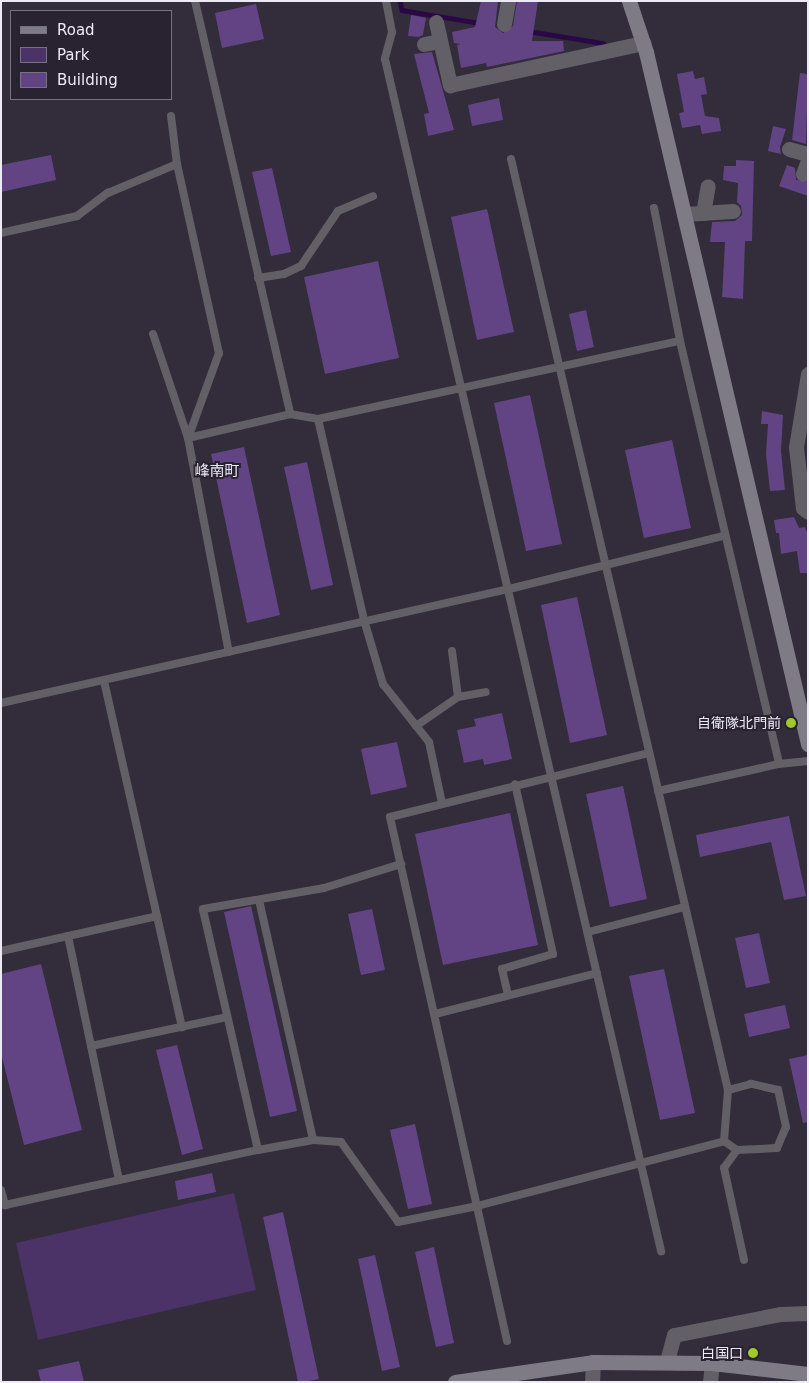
<!DOCTYPE html>
<html>
<head>
<meta charset="utf-8">
<style>
	body { margin:0 }
	#map { position:relative; width:809px; height:1383px; overflow:hidden; background:#322c3b; font-family:"DejaVu Sans","Noto Sans JP",sans-serif }
	div>[style] { position:absolute }
	[style*='--x'] { left:calc(var(--x)*1px); top:calc(var(--y)*1px); width:calc(var(--w)*1px); rotate:calc(var(--a)*1deg) }
	.green>* { inset:0; background:#4b3367 }
	.stream>* { height:4.5px; margin:-2.25px; padding:0 2.25px; transform-origin:2.25px; border-radius:2.25px; background:#290845 }
	.building>* { inset:0; background:#624485 }
	.lane>* { height:8px; margin:-4px; padding:0 4px; transform-origin:4px; border-radius:4px; background:#625f67 }
	.street>* { height:15px; margin:-7.5px; padding:0 7.5px; transform-origin:7.5px; border-radius:7.5px; background:#625f67 }
	.secondary>* { height:15px; margin:-7.5px; padding:0 7.5px; transform-origin:7.5px; border-radius:7.5px; background:#7e7a86 }
	.dots>* { width:14px; height:14px; translate:-50% -50%; box-sizing:border-box; border:2px solid #282231; border-radius:50% }
	span { translate:-50% -50%; white-space:nowrap; text-align:center; line-height:1.15; -webkit-text-stroke:4px #282231; paint-order:stroke }
	.poi-label { font-size:14px; color:#eeeaf5 }
	.right { translate:-100% -50%; text-align:right }
	.neighbourhood-label { font-size:15px; color:#eeeaf5 }
	.frame { position:absolute; inset:0; border:2px solid #eeeaf5; pointer-events:none }
	.legend { position:absolute; left:10px; top:10px; width:162px; height:90px; box-sizing:border-box; background:#282231; border:1px solid #77727f; margin:0; padding:6px 9px; list-style:none; font-size:15px; color:#eeeaf5 }
	.legend li { display:flex; align-items:center; gap:10px; height:25px }
	.legend b { width:25px; border:1px solid #77727f }
</style>
</head>
<body>
<div id="map">
	<div class="green">
		<i style="clip-path:polygon(234px 1193px,256px 1290px,38px 1340px,16px 1243px)"></i>
	</div>
	<div class="stream">
		<i style="--x:400;--y:1;--w:9;--a:77"></i>
		<i style="--x:402;--y:10;--w:79;--a:9.5"></i>
		<i style="--x:528;--y:31;--w:76;--a:9.1"></i>
	</div>
	<div class="building">
		<i style="clip-path:polygon(481px 1px,498px 1px,495px 27px,503px 33px,513px 26px,517px 1px,538px 1px,532px 41px,563px 41px,564px 51px,487px 67px,486px 63px,461px 68px,457px 45px,461px 44px,454px 43px,452px 32px,475px 27px)"></i>
		<i style="clip-path:polygon(256px 4px,264px 39px,222px 48px,215px 13px)"></i>
		<i style="clip-path:polygon(411px 15px,426px 18px,423px 35px,418px 37px,408px 36px)"></i>
		<i style="clip-path:polygon(432px 52px,454px 130px,428px 136px,424px 114px,429px 113px,414px 54px)"></i>
		<i style="clip-path:polygon(693px 71px,695px 79px,704px 77px,707px 94px,701px 95px,705px 116px,719px 118px,721px 131px,702px 134px,700px 125px,682px 128px,679px 113px,684px 112px,677px 74px)"></i>
		<i style="clip-path:polygon(800px 73px,808px 74px,806px 144px,792px 140px)"></i>
		<i style="clip-path:polygon(499px 98px,503px 120px,472px 126px,468px 105px)"></i>
		<i style="clip-path:polygon(773px 126px,786px 129px,780px 147px,781px 154px,768px 151px)"></i>
		<i style="clip-path:polygon(51px 155px,56px 180px,1px 192px,1px 165px)"></i>
		<i style="clip-path:polygon(736px 160px,754px 161px,752px 241px,745px 241px,743px 299px,722px 297px,725px 242px,710px 242px,712px 222px,735px 221px,742px 215px,741px 206px,737px 202px,738px 183px,723px 180px,724px 166px,736px 166px)"></i>
		<i style="clip-path:polygon(787px 165px,795px 168px,796px 180px,808px 182px,808px 196px,779px 186px)"></i>
		<i style="clip-path:polygon(272px 168px,291px 252px,271px 256px,252px 172px)"></i>
		<i style="clip-path:polygon(487px 209px,514px 332px,477px 340px,451px 217px)"></i>
		<i style="clip-path:polygon(378px 261px,399px 358px,325px 374px,304px 277px)"></i>
		<i style="clip-path:polygon(586px 310px,594px 347px,577px 351px,569px 314px)"></i>
		<i style="clip-path:polygon(530px 395px,562px 544px,526px 551px,494px 403px)"></i>
		<i style="clip-path:polygon(762px 411px,783px 415px,781px 451px,785px 490px,770px 491px,766px 454px,768px 424px,761px 424px)"></i>
		<i style="clip-path:polygon(672px 440px,691px 528px,644px 538px,625px 450px)"></i>
		<i style="clip-path:polygon(244px 447px,280px 615px,247px 623px,211px 454px)"></i>
		<i style="clip-path:polygon(307px 462px,333px 585px,311px 590px,284px 467px)"></i>
		<i style="clip-path:polygon(794px 517px,799px 528px,805px 527px,808px 535px,808px 573px,800px 573px,797px 551px,781px 554px,779px 533px,776px 533px,774px 520px)"></i>
		<i style="clip-path:polygon(577px 597px,607px 735px,570px 743px,541px 605px)"></i>
		<i style="clip-path:polygon(502px 713px,512px 759px,484px 765px,483px 759px,464px 763px,457px 730px,476px 726px,474px 719px)"></i>
		<i style="clip-path:polygon(397px 742px,407px 787px,371px 795px,361px 749px)"></i>
		<i style="clip-path:polygon(623px 786px,647px 899px,610px 907px,586px 794px)"></i>
		<i style="clip-path:polygon(510px 813px,538px 945px,443px 965px,415px 834px)"></i>
		<i style="clip-path:polygon(789px 816px,806px 896px,784px 900px,771px 842px,700px 857px,696px 835px)"></i>
		<i style="clip-path:polygon(251px 906px,297px 1111px,270px 1117px,224px 912px)"></i>
		<i style="clip-path:polygon(372px 909px,385px 970px,361px 975px,348px 914px)"></i>
		<i style="clip-path:polygon(759px 933px,770px 983px,746px 988px,735px 938px)"></i>
		<i style="clip-path:polygon(41px 964px,82px 1130px,24px 1145px,1px 1053px,1px 974px)"></i>
		<i style="clip-path:polygon(664px 969px,695px 1113px,660px 1120px,629px 976px)"></i>
		<i style="clip-path:polygon(785px 1005px,790px 1028px,749px 1037px,744px 1014px)"></i>
		<i style="clip-path:polygon(177px 1045px,203px 1149px,182px 1155px,156px 1050px)"></i>
		<i style="clip-path:polygon(808px 1055px,808px 1122px,803px 1123px,789px 1059px)"></i>
		<i style="clip-path:polygon(415px 1124px,432px 1204px,408px 1209px,390px 1130px)"></i>
		<i style="clip-path:polygon(212px 1173px,216px 1192px,178px 1200px,175px 1181px)"></i>
		<i style="clip-path:polygon(283px 1212px,319px 1379px,304px 1382px,298px 1382px,263px 1217px)"></i>
		<i style="clip-path:polygon(434px 1247px,454px 1343px,436px 1347px,415px 1252px)"></i>
		<i style="clip-path:polygon(375px 1255px,400px 1367px,382px 1371px,358px 1259px)"></i>
		<i style="clip-path:polygon(79px 1361px,84px 1382px,41px 1382px,38px 1370px)"></i>
	</div>
	<div class="lane">
		<i style="--x:195;--y:1;--w:424;--a:77"></i>
		<i style="--x:290;--y:414;--w:28;--a:10"></i>
		<i style="--x:318;--y:419;--w:206;--a:77.1"></i>
		<i style="--x:364;--y:620;--w:67;--a:73.5"></i>
		<i style="--x:383;--y:684;--w:74;--a:51.6"></i>
		<i style="--x:429;--y:742;--w:62;--a:78"></i>
		<i style="--x:386;--y:1;--w:32;--a:79"></i>
		<i style="--x:392;--y:32;--w:28;--a:105"></i>
		<i style="--x:385;--y:59;--w:1224;--a:76.96"></i>
		<i style="--x:171;--y:116;--w:48;--a:82.9"></i>
		<i style="--x:177;--y:164;--w:194;--a:77.5"></i>
		<i style="--x:219;--y:353;--w:90;--a:110"></i>
		<i style="--x:188;--y:438;--w:218;--a:79.2"></i>
		<i style="--x:511;--y:159;--w:956;--a:76.88"></i>
		<i style="--x:728;--y:1090;--w:51;--a:94.5"></i>
		<i style="--x:724;--y:1141;--w:16;--a:35"></i>
		<i style="--x:737;--y:1150;--w:40;--a:-2.9"></i>
		<i style="--x:777;--y:1148;--w:23;--a:-67"></i>
		<i style="--x:786;--y:1127;--w:38;--a:-102"></i>
		<i style="--x:778;--y:1090;--w:28;--a:-167"></i>
		<i style="--x:751;--y:1084;--w:24;--a:165"></i>
		<i style="--x:654;--y:208;--w:136;--a:78.9"></i>
		<i style="--x:680;--y:341;--w:434;--a:76.8"></i>
		<i style="--x:1;--y:233;--w:78;--a:-12.6"></i>
		<i style="--x:77;--y:216;--w:39;--a:-37"></i>
		<i style="--x:108;--y:193;--w:75;--a:-22.8"></i>
		<i style="--x:258;--y:278;--w:26;--a:-9"></i>
		<i style="--x:284;--y:274;--w:19;--a:-25"></i>
		<i style="--x:301;--y:266;--w:66;--a:-56.1"></i>
		<i style="--x:338;--y:211;--w:38;--a:-23"></i>
		<i style="--x:153;--y:334;--w:110;--a:71.4"></i>
		<i style="--x:188;--y:438;--w:105;--a:-13.2"></i>
		<i style="--x:318;--y:419;--w:370;--a:-12.2"></i>
		<i style="--x:452;--y:651;--w:46;--a:82.6"></i>
		<i style="--x:458;--y:697;--w:28;--a:-10"></i>
		<i style="--x:104;--y:681;--w:355;--a:77.3"></i>
		<i style="--x:1;--y:703;--w:521;--a:-12.65"></i>
		<i style="--x:509;--y:589;--w:220;--a:-13.9"></i>
		<i style="--x:416;--y:726;--w:51;--a:-34.6"></i>
		<i style="--x:658;--y:791;--w:124;--a:-12.6"></i>
		<i style="--x:779;--y:764;--w:29;--a:-6"></i>
		<i style="--x:259;--y:900;--w:246;--a:77.3"></i>
		<i style="--x:588;--y:932;--w:100;--a:-14.5"></i>
		<i style="--x:68;--y:936;--w:249;--a:78.2"></i>
		<i style="--x:1;--y:951;--w:160;--a:-12.6"></i>
		<i style="--x:508;--y:995;--w:27;--a:-103"></i>
		<i style="--x:502;--y:969;--w:53;--a:-16.4"></i>
		<i style="--x:553;--y:954;--w:174;--a:-102.6"></i>
		<i style="--x:435;--y:1014;--w:167;--a:-14.2"></i>
		<i style="--x:91;--y:1046;--w:139;--a:-12"></i>
		<i style="--x:258;--y:1150;--w:247;--a:-102.9"></i>
		<i style="--x:203;--y:909;--w:123;--a:-9.8"></i>
		<i style="--x:324;--y:888;--w:81;--a:-17.3"></i>
		<i style="--x:737;--y:1150;--w:22;--a:126"></i>
		<i style="--x:724;--y:1168;--w:94;--a:77.7"></i>
		<i style="--x:1;--y:1190;--w:16;--a:75"></i>
		<i style="--x:5;--y:1205;--w:259;--a:-12.3"></i>
		<i style="--x:258;--y:1150;--w:56;--a:-10.3"></i>
		<i style="--x:313;--y:1140;--w:28;--a:4"></i>
		<i style="--x:341;--y:1142;--w:98;--a:54.5"></i>
		<i style="--x:398;--y:1222;--w:81;--a:-11.4"></i>
		<i style="--x:477;--y:1206;--w:255;--a:-14.7"></i>
		<i style="--x:507;--y:1341;--w:537;--a:-102.59"></i>
		<i style="--x:390;--y:817;--w:267;--a:-13.9"></i>
	</div>
	<div class="street">
		<i style="--x:436;--y:22;--w:65;--a:77.5"></i>
		<i style="--x:450;--y:85;--w:198;--a:-12.3"></i>
		<i style="--x:504;--y:24;--w:23;--a:-80"></i>
		<i style="--x:424;--y:44;--w:16;--a:-11"></i>
		<i style="--x:789;--y:149;--w:20;--a:15"></i>
		<i style="--x:803;--y:174;--w:15;--a:-70"></i>
		<i style="--x:703;--y:213;--w:27;--a:-80"></i>
		<i style="--x:684;--y:214;--w:49;--a:-3.5"></i>
		<i style="--x:808;--y:374;--w:74;--a:99.3"></i>
		<i style="--x:796;--y:447;--w:61;--a:83.5"></i>
		<i style="--x:803;--y:508;--w:6;--a:39"></i>
		<i style="--x:667;--y:1361;--w:27;--a:-75"></i>
		<i style="--x:674;--y:1335;--w:108;--a:-11.2"></i>
		<i style="--x:780;--y:1314;--w:28;--a:-2"></i>
		<i style="--x:592;--y:1382;--w:20;--a:-87"></i>
		<i style="--x:710;--y:1382;--w:19;--a:-84"></i>
	</div>
	<div class="secondary">
		<i style="--x:629;--y:1;--w:54;--a:71.6"></i>
		<i style="--x:646;--y:52;--w:711;--a:76.82"></i>
		<i style="--x:455;--y:1382;--w:139;--a:-8.2"></i>
		<i style="--x:593;--y:1362;--w:119;--a:0.5"></i>
		<i style="--x:712;--y:1363;--w:97;--a:6.5"></i>
	</div>
	<div class="dots">
		<i style="left:791px;top:723px;background:#a1c929"></i>
		<i style="left:753px;top:1353px;background:#a1c929"></i>
	</div>
	<div class="poi-label">
		<span class="right" style="left:781px;top:723px">自衛隊北門前</span>
		<span class="right" style="left:743px;top:1353px">白国口</span>
	</div>
	<div class="neighbourhood-label">
		<span style="left:217px;top:472px">峰南町</span>
	</div>
	<div class="frame"></div>
	<ul class="legend">
	<li><b style="height:6px;background:#7e7a86"></b>Road</li>
	<li><b style="height:14px;background:#4b3367"></b>Park</li>
	<li><b style="height:14px;background:#624485"></b>Building</li>
	</ul>
</div>
</body>
</html>
